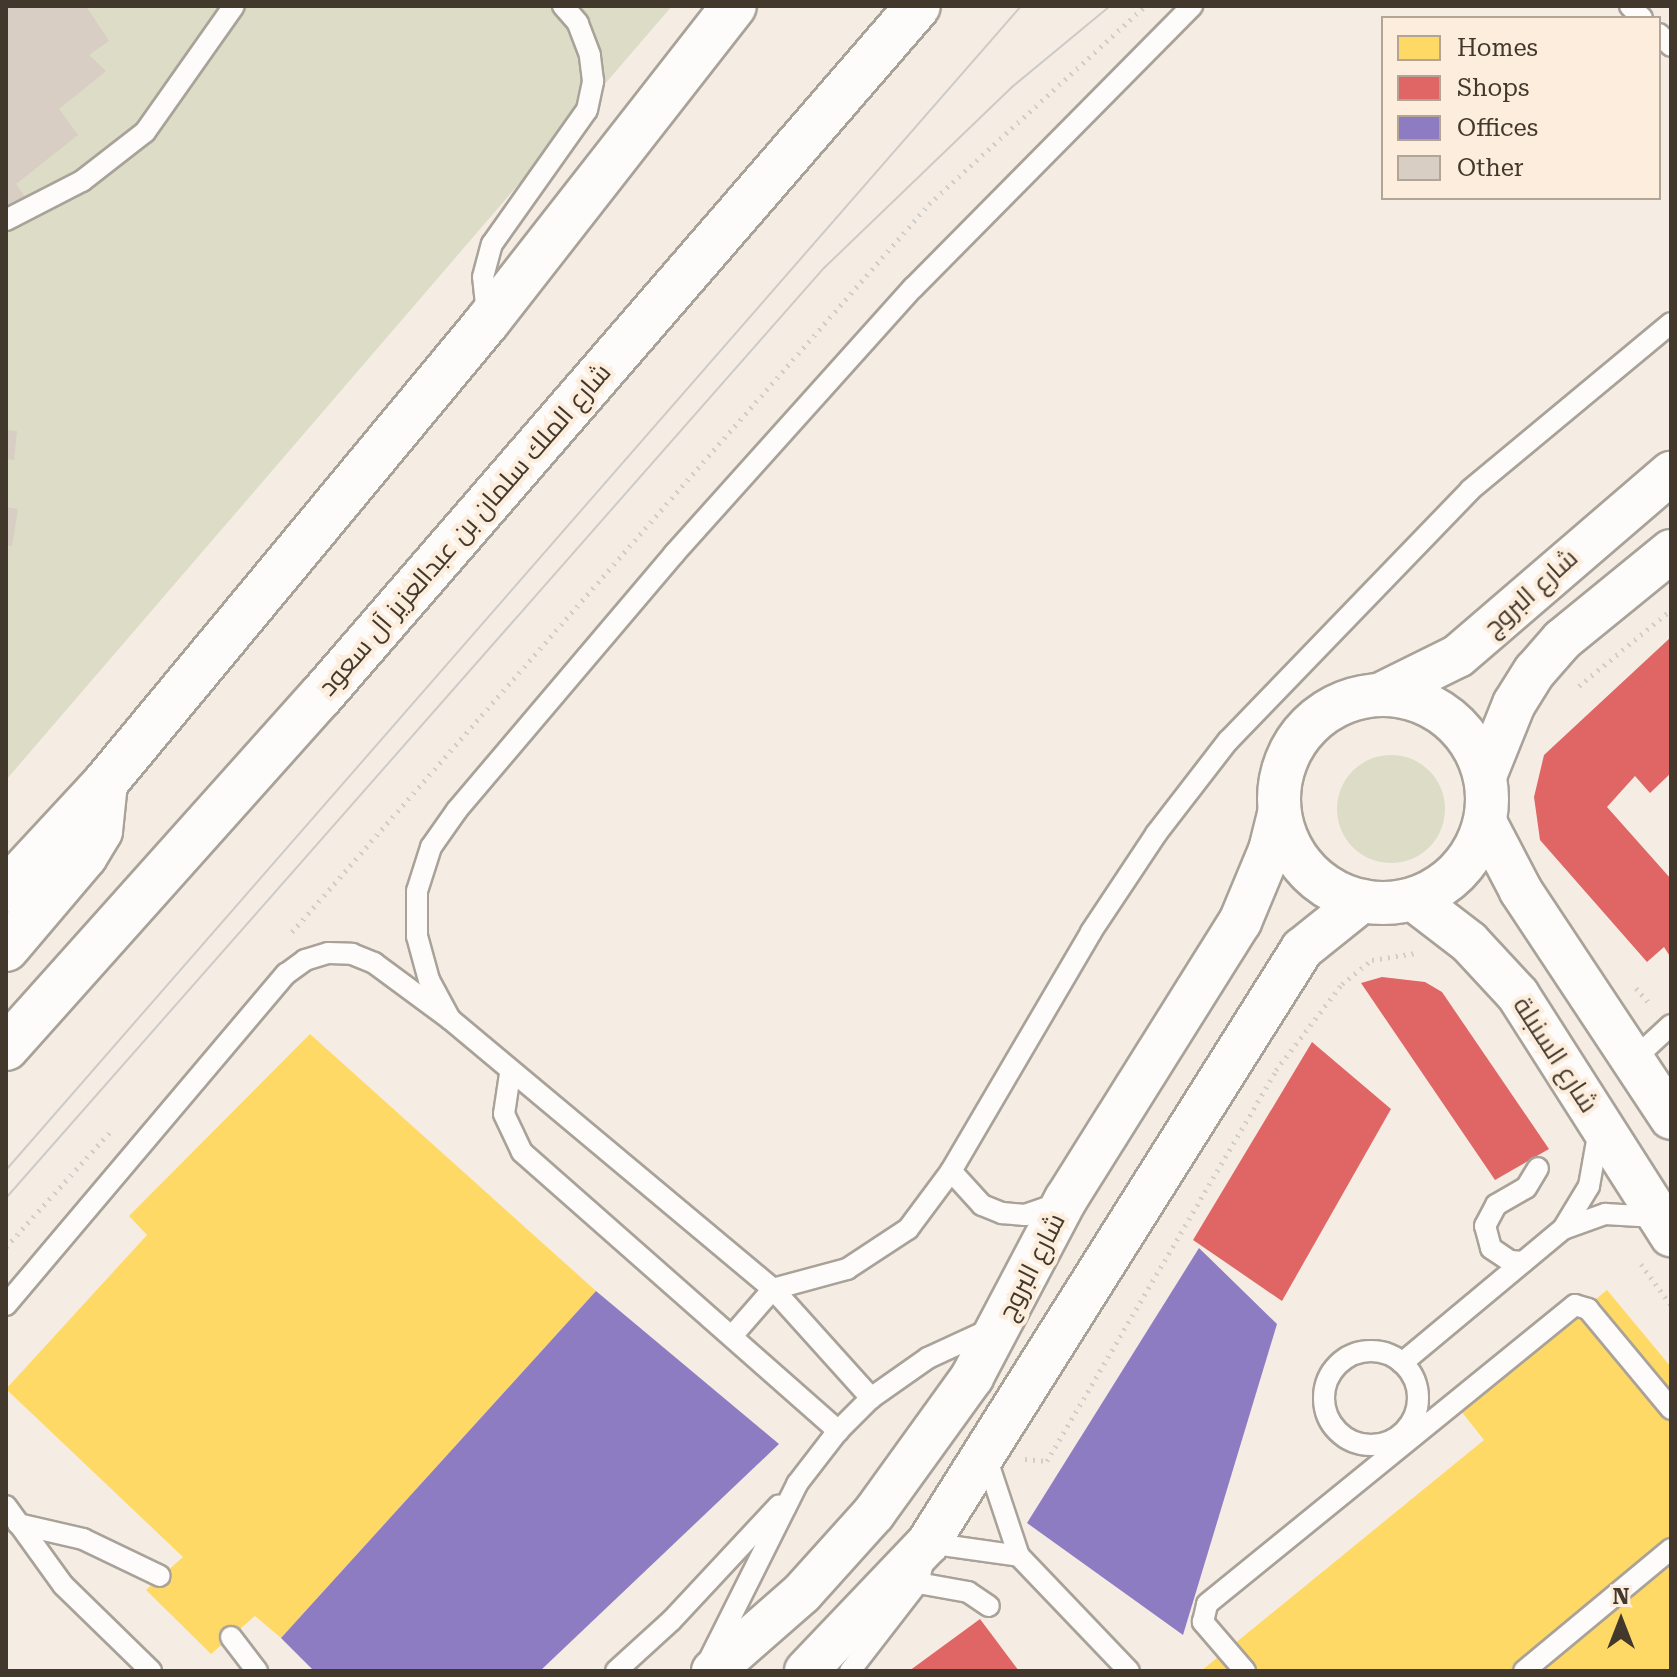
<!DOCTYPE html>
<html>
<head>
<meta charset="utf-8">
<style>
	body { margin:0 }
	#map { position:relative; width:1677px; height:1677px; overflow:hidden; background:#f5ede4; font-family:"Roboto Serif",Cairo,serif }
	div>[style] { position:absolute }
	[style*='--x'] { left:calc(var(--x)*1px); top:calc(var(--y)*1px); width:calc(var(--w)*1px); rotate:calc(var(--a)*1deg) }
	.green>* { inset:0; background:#dcdcc7 }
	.round { border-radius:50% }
	.homes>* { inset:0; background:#ffd966 }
	.shops>* { inset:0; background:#e06666 }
	.offices>* { inset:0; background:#8e7cc3 }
	.building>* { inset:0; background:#d8cec4 }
	.path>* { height:5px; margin-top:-2.5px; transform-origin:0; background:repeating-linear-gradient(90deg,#d2cfcb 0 2px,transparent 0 8px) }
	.roads { filter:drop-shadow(2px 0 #a9a299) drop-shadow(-2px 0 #a9a299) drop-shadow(0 2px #a9a299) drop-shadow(0 -2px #a9a299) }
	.lane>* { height:20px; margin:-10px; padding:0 10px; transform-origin:10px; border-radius:10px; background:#fefcfb }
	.lane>.ring { margin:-10px; padding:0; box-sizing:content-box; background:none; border:20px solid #fefcfb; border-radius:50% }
	.street>* { height:42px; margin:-21px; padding:0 21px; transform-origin:21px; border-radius:21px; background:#fefcfb }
	.street>.ring { margin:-21px; padding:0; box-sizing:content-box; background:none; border:42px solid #fefcfb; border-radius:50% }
	.primary>* { height:44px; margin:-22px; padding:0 22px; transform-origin:22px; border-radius:22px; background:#fefcfb }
	.tram>* { height:2px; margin:-1px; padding:0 1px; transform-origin:1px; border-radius:1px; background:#cdcac7 }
	span { translate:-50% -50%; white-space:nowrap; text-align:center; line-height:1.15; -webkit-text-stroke:8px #fdeddc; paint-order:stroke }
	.street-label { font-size:26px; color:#42382c }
	.frame { position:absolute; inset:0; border:8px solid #42382c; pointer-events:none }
	.legend { position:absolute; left:1381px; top:16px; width:280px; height:184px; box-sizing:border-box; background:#fdeddc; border:2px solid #b2a596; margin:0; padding:10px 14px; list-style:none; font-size:24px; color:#42382c }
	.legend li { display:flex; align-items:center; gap:16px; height:40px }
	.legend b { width:40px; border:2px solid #b2a596 }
	.north { position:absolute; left:1581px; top:1581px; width:80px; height:80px; -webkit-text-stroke:6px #fdeddc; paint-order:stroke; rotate:0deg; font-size:22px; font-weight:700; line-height:32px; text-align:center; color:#42382c }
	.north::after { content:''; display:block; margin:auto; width:28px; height:36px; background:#42382c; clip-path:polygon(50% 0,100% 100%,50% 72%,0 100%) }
</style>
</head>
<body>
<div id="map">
	<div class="green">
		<i style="clip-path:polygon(6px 6px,672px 6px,6px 780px)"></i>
		<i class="round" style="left:1337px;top:755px;width:108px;height:108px"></i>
	</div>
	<div class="homes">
		<i style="clip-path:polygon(310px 1034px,596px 1291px,281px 1638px,255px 1616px,211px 1654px,146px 1590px,183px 1557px,6px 1389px,147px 1235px,129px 1216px)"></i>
		<i style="clip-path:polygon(1607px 1290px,1671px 1367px,1671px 1671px,1201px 1671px,1484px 1440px,1461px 1411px)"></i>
	</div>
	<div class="shops">
		<i style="clip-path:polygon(1671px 637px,1671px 773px,1650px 793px,1635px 776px,1607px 807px,1671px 879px,1671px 958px,1664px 947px,1647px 962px,1540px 840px,1534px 797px,1544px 755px)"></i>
		<i style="clip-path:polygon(1382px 977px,1425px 982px,1442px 992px,1549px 1149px,1495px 1180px,1361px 983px)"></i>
		<i style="clip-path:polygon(1312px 1042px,1391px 1109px,1282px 1301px,1193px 1240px)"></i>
		<i style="clip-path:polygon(980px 1619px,1019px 1671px,909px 1671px)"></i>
	</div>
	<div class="offices">
		<i style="clip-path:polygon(1199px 1248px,1277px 1324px,1183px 1635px,1027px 1523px)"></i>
		<i style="clip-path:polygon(596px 1291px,779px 1444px,540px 1671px,314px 1671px,281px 1638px)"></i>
	</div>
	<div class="building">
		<i style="clip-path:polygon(6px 6px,86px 6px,109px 41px,89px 55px,106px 71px,59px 109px,78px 135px,16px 184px,25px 197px,6px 210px)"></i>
		<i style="clip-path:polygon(6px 430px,17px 431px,14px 460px,6px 459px)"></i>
		<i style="clip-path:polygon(6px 507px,18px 509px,12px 546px,6px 545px)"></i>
	</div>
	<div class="path">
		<i style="--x:1579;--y:686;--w:119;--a:-39.6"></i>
		<i style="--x:292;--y:932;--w:967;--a:-48.81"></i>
		<i style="--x:929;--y:204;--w:293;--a:-42.5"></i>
		<i style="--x:1636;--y:988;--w:21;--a:49"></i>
		<i style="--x:6;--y:1247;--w:155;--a:-47.9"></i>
		<i style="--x:1641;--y:1264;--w:51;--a:53.8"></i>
		<i style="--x:1025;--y:1459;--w:22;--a:5"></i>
		<i style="--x:1047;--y:1461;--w:453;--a:-59.6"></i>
		<i style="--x:1276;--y:1070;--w:108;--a:-52.5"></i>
		<i style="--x:1342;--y:984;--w:38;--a:-39"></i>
		<i style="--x:1372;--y:960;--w:44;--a:-9.2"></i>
	</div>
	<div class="roads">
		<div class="lane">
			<i style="--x:1630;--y:6;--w:17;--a:45"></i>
			<i style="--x:1659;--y:34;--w:17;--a:45"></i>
			<i style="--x:6;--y:220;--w:85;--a:-27.2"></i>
			<i style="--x:82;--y:181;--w:80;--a:-37.9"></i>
			<i style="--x:145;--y:132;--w:154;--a:-54.8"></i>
			<i style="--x:487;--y:314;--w:37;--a:-96"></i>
			<i style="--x:483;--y:277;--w:34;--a:-75"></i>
			<i style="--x:492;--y:244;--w:164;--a:-54.7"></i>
			<i style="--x:587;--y:110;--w:30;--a:-78"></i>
			<i style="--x:593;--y:81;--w:26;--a:-97"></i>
			<i style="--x:590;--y:55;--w:34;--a:-111"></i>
			<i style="--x:578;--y:23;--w:23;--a:-131"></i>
			<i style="--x:450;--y:1019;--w:44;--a:-118.3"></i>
			<i style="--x:429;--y:980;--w:46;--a:-105.3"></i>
			<i style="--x:417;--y:936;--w:45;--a:-90"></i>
			<i style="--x:417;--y:891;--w:46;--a:-72.3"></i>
			<i style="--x:431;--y:847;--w:45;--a:-54.9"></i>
			<i style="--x:457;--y:810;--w:336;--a:-49.7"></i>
			<i style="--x:674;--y:554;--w:358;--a:-48.1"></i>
			<i style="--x:913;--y:288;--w:397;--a:-45.3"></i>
			<i style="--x:1634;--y:1059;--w:50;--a:-42.6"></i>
			<i style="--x:510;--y:1074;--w:40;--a:98.5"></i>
			<i style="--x:504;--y:1114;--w:42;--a:64.7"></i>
			<i style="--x:522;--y:1152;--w:422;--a:41.4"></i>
			<i style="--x:951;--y:1171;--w:46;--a:47.6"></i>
			<i style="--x:982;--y:1205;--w:22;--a:22"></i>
			<i style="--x:1002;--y:1213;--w:23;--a:5"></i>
			<i style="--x:1025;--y:1215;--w:36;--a:-19"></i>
			<i style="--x:1563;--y:1229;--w:45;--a:-19.7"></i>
			<i style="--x:1605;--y:1214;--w:51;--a:3.4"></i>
			<i style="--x:1523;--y:1262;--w:13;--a:-176"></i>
			<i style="--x:1510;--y:1261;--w:23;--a:-146"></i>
			<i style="--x:1491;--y:1248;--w:23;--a:-105"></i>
			<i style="--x:1485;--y:1226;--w:24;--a:-62"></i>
			<i style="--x:1496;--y:1205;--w:34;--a:-30"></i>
			<i style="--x:1526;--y:1188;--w:23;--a:-59"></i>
			<i style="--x:6;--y:1305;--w:434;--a:-49.8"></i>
			<i style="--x:286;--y:974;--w:24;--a:-36"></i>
			<i style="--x:305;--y:960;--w:24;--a:-17"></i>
			<i style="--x:328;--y:953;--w:24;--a:2"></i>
			<i style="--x:352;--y:954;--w:24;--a:22"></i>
			<i style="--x:374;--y:963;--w:94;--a:36.4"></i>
			<i style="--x:450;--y:1019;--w:421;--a:39.9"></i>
			<i style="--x:773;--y:1289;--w:147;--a:48"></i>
			<i style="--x:732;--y:1336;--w:62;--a:-48.9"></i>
			<i style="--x:773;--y:1289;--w:77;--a:-15.1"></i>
			<i style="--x:847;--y:1269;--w:73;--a:-33.3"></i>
			<i style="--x:908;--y:1229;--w:72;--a:-53.4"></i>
			<i style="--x:951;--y:1171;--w:277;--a:-59.6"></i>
			<i style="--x:1091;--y:932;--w:118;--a:-56.4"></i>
			<i style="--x:1156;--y:834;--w:118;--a:-52.3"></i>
			<i style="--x:1228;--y:741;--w:349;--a:-46"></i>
			<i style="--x:1470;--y:490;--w:261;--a:-39.7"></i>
			<i class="ring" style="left:1324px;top:1351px;width:74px;height:74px"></i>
			<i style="--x:1402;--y:1363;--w:209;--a:-39.8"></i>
			<i style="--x:1563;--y:1229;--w:50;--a:-58.8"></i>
			<i style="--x:1589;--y:1186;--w:57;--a:-79.9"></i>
			<i style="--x:986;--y:1457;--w:104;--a:71.6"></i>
			<i style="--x:1019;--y:1556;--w:159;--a:46.3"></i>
			<i style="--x:6;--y:1506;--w:97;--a:54.2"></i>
			<i style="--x:63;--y:1585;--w:123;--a:44.3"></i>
			<i style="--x:18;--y:1524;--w:67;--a:13"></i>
			<i style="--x:83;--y:1539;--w:85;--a:25.7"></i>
			<i style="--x:918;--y:1583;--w:51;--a:10.2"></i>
			<i style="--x:968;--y:1592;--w:25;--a:34"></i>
			<i style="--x:231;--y:1637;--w:43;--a:52.6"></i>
			<i style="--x:709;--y:1660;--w:197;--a:-63.4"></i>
			<i style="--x:797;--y:1484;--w:67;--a:-52.3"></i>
			<i style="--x:838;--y:1431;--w:47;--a:-45"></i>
			<i style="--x:871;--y:1398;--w:70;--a:-35.1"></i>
			<i style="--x:928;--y:1358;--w:72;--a:-24.8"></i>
			<i style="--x:616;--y:1671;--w:74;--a:-42.3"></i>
			<i style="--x:671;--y:1621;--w:158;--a:-47"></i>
			<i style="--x:850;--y:1671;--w:111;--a:-52.3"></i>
			<i style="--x:918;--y:1583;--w:41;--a:-76"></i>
			<i style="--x:928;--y:1543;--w:92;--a:8.1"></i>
			<i style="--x:1245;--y:1671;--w:65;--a:-130.6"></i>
			<i style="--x:1203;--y:1622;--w:18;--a:-77"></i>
			<i style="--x:1207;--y:1604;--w:474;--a:-39.1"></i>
			<i style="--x:1575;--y:1305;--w:14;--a:17"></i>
			<i style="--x:1588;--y:1309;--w:130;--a:50.3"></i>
			<i style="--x:1524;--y:1671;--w:191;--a:-39.7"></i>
		</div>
		<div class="street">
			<i style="--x:1379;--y:695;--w:88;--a:-26.3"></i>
			<i style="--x:1458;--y:656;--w:281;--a:-40.7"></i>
			<i class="ring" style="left:1279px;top:695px;width:166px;height:166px"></i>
			<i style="--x:1485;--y:776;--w:78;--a:-68.1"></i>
			<i style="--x:1514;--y:704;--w:39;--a:-58"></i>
			<i style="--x:1535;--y:671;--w:41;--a:-48.9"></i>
			<i style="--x:1562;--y:640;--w:141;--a:-39.2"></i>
			<i style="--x:1485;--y:822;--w:78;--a:62.4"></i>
			<i style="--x:1521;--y:891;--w:272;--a:56.5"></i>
			<i style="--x:1413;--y:899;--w:71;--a:37.5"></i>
			<i style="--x:1469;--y:942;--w:72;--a:47.2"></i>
			<i style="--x:1518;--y:995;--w:285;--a:57.5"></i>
			<i style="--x:713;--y:1671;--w:118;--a:-41.2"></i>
			<i style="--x:802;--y:1593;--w:108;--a:-48"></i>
			<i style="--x:874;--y:1513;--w:168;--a:-54.2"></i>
			<i style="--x:972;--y:1377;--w:201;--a:-62.2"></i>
			<i style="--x:1066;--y:1199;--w:327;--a:-57.9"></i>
			<i style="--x:1240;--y:922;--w:78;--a:-67.4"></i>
			<i style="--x:1270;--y:850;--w:38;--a:-76"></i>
			<i style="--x:806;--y:1671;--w:177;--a:-46.4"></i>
			<i style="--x:928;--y:1543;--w:702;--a:-57.8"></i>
			<i style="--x:1302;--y:949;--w:77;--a:-38.7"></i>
		</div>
		<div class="primary">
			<i style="--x:6;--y:890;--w:146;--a:-47.2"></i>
			<i style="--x:105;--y:783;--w:599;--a:-50.35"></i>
			<i style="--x:487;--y:322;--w:401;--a:-52"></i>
			<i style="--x:6;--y:949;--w:122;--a:-49.7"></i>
			<i style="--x:85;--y:856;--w:29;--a:-59"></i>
			<i style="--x:100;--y:831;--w:48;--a:-84.1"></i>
			<i style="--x:6;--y:1048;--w:472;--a:-48.2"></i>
			<i style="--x:321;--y:696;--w:912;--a:-49.13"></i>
		</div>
	</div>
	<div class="tram">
		<i style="--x:6;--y:1170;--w:1544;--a:-48.91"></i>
		<i style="--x:6;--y:1198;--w:1239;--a:-48.67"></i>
		<i style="--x:824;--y:268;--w:261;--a:-43.9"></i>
		<i style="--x:1012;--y:87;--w:127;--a:-39.6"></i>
	</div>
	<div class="street-label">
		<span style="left:465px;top:530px;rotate:-49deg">شارع الملك سلمان بن عبدالعزيز آل سعود</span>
		<span style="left:1531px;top:593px;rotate:-42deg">شارع البروج</span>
		<span style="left:1555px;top:1055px;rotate:57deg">شارع السنبلة</span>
		<span style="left:1032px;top:1267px;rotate:-63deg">شارع البروج</span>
	</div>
	<div class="frame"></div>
	<ul class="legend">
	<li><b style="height:22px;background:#ffd966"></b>Homes</li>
	<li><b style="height:22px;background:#e06666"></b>Shops</li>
	<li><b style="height:22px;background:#8e7cc3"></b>Offices</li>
	<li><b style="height:22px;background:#d8cec4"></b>Other</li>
	</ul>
	<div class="north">N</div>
</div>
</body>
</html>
